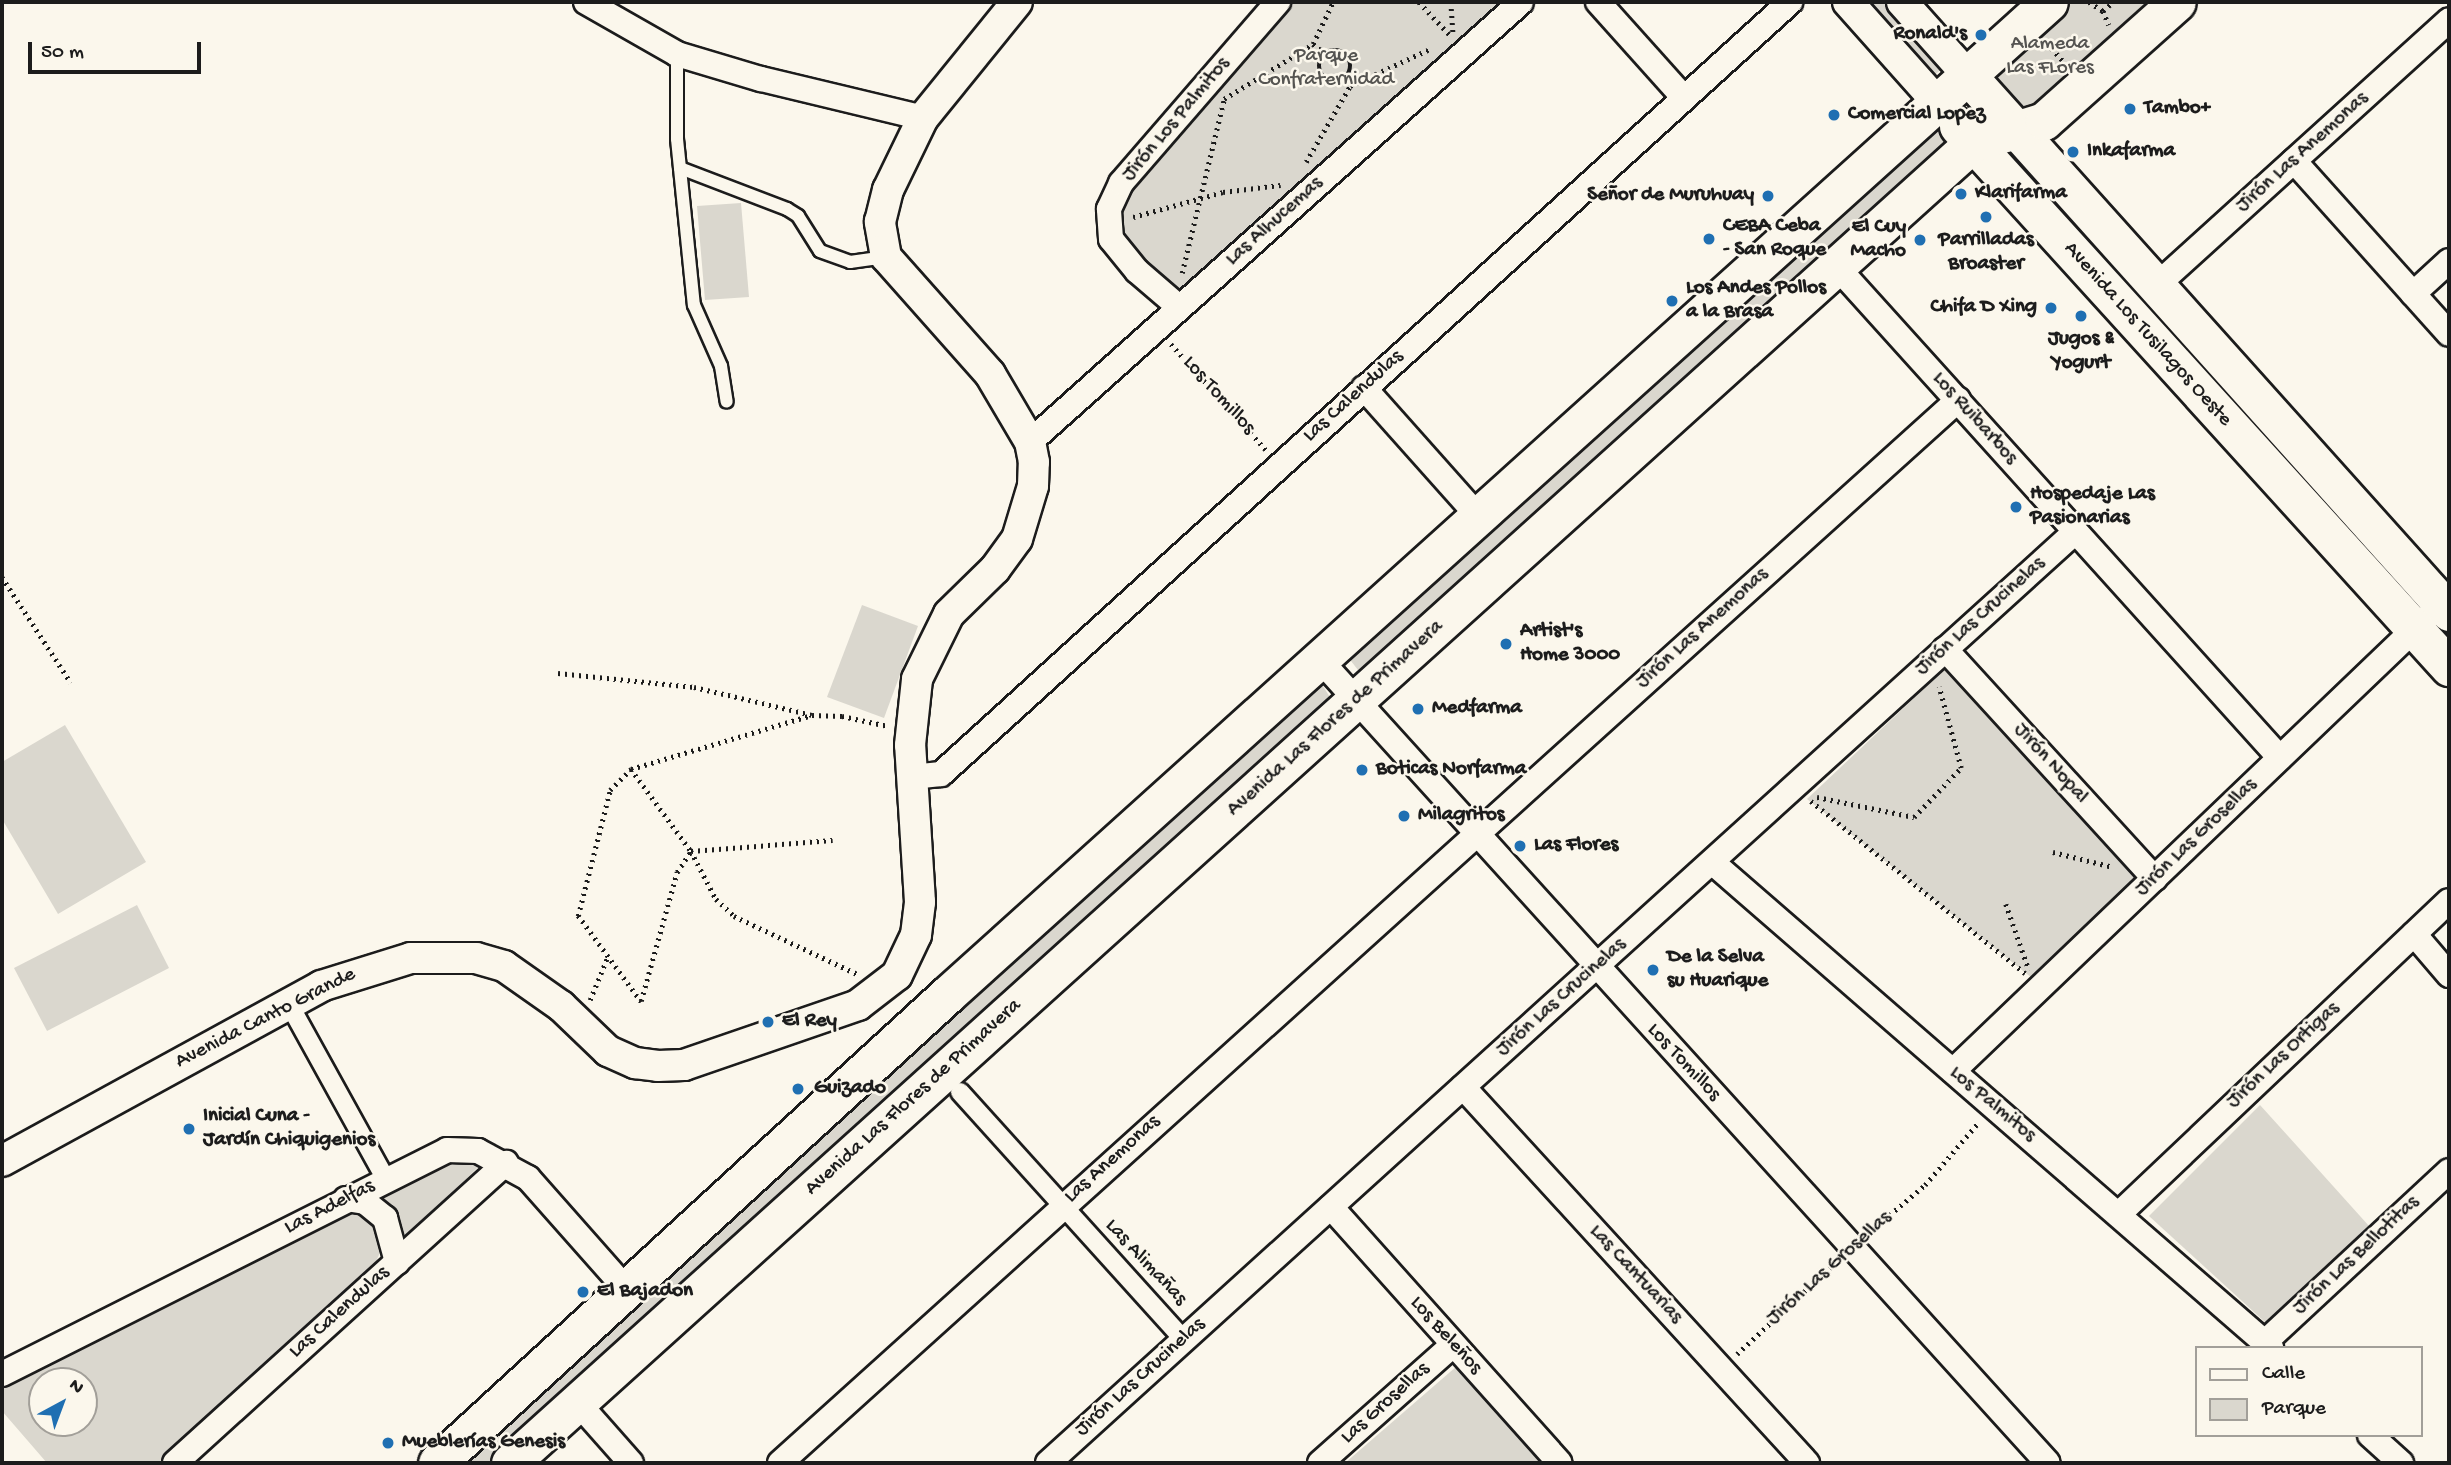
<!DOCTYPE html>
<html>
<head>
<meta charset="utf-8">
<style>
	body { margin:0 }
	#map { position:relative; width:2451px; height:1465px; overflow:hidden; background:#fbf7ec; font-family:"Gochi Hand",sans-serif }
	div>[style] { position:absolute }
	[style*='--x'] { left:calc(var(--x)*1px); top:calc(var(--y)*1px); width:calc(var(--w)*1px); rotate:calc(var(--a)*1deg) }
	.green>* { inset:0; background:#dad7ce }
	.path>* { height:4.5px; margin-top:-2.25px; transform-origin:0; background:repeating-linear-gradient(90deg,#1c1c1c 0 2px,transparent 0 7px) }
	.path>.ring { margin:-2.25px; padding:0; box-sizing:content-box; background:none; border:4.5px solid #1c1c1c; border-radius:50% }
	.roads { filter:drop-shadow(2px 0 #1c1c1c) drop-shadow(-2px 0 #1c1c1c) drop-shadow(0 2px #1c1c1c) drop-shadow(0 -2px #1c1c1c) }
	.service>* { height:12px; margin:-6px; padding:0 6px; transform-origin:6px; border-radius:6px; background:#fbf7ec }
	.pedestrian>* { height:18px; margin:-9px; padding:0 9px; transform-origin:9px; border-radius:9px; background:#fbf7ec }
	.minor>* { height:24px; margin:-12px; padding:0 12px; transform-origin:12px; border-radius:12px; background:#fbf7ec }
	.tertiary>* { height:30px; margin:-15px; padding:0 15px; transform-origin:15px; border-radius:15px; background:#fbf7ec }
	.primary>* { height:37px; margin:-18.5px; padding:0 18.5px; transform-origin:18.5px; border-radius:18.5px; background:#fbf7ec }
	.dots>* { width:19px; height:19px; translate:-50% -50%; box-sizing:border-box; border:4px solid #fbf7ec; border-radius:50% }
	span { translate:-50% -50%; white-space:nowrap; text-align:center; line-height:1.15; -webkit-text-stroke:5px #fbf7ec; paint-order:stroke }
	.poi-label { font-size:21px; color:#1c1c1c; font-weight:700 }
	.right { translate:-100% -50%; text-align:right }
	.left { translate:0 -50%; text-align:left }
	.park-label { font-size:21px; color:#555451 }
	.street-label { font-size:21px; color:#1c1c1c }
	.frame { position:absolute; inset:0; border:4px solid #1c1c1c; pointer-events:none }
	.legend { position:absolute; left:2195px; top:1346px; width:228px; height:91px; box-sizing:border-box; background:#fbf7ec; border:2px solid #a29f99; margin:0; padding:9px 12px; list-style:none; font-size:21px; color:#1c1c1c }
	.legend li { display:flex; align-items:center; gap:14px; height:35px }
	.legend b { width:35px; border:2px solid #a29f99 }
	.north { position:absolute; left:28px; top:1367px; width:70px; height:70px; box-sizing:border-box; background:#fbf7ec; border:2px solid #a29f99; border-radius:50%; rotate:41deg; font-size:19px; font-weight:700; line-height:28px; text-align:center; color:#1c1c1c }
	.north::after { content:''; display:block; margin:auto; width:24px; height:32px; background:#1f6fb2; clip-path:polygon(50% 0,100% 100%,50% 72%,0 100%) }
	.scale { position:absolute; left:28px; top:42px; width:173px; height:32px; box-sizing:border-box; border:4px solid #1c1c1c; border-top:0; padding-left:9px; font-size:21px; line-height:24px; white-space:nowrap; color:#1c1c1c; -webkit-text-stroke:5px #fbf7ec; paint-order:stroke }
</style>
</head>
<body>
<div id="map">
	<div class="green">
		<i style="clip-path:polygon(1293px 2px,1503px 2px,1179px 289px,1165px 285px,1136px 256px,1121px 231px,1122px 211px,1135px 188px)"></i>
		<i style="clip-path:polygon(1855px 2px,1888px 2px,1946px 65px,1927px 82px)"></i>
		<i style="clip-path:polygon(2070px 2px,2153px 2px,2033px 111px,2025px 110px,1994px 76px,1995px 69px)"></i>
		<i style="clip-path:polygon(1939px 125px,1955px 142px,1361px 674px,1348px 657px)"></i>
		<i style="clip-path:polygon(741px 203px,749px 297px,705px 300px,697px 206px)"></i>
		<i style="clip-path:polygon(862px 605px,918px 626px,884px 718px,827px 697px)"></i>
		<i style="clip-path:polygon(1946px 668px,2137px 876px,2032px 978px,1807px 799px)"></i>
		<i style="clip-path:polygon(1321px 683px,1333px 702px,499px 1463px,458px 1463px,1309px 686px)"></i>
		<i style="clip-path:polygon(65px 725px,146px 862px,58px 914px,2px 819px,2px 762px)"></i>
		<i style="clip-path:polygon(137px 905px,169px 968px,47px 1031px,14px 968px)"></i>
		<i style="clip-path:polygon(2260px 1105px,2369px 1226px,2266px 1323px,2149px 1216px)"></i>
		<i style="clip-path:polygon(446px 1160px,483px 1162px,403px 1244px,400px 1223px,389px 1206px,369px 1195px)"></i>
		<i style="clip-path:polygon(evenodd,362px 1211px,378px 1224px,385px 1241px,375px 1264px,158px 1463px,47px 1463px,2px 1411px,2px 1389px,337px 1213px,362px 1211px,42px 1381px,84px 1381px,84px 1423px,42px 1423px,42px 1381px)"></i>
		<i style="clip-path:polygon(1457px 1366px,1545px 1463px,1345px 1463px)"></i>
	</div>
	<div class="path">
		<i style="--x:1419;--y:2;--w:45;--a:46.8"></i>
		<i style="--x:1451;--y:2;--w:30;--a:86"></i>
		<i style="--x:2089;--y:2;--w:17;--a:33"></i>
		<i style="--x:2103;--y:11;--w:15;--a:67"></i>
		<i style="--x:2103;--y:11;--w:13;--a:-42"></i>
		<i style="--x:2047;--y:43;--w:30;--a:48"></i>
		<i style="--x:1313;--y:44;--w:47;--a:-64.5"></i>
		<i class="ring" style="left:1319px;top:50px;width:27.5px;height:27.5px"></i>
		<i style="--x:1306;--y:162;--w:88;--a:-59.9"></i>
		<i style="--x:1350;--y:86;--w:88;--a:-24.8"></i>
		<i style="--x:1133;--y:217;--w:93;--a:-15.5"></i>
		<i style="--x:1223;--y:192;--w:58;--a:-6.9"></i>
		<i style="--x:1182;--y:273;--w:179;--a:-76.4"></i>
		<i style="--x:1224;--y:99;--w:105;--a:-31.7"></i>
		<i style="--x:1313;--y:44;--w:15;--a:37"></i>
		<i style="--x:1171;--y:344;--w:142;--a:48.1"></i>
		<i style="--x:2;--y:577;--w:126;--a:56.9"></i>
		<i style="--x:558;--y:673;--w:137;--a:5.9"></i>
		<i style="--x:694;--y:687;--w:121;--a:13.3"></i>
		<i style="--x:812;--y:715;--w:30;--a:2"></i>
		<i style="--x:842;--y:716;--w:47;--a:12.3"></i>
		<i style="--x:631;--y:769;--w:102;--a:53.8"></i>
		<i style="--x:691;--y:851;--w:54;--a:62.5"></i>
		<i style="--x:716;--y:899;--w:25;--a:43"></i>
		<i style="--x:734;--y:916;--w:136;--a:25.2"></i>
		<i style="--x:1817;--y:797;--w:99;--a:11.7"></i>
		<i style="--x:1914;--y:817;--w:68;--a:-46.2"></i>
		<i style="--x:1961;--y:768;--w:84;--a:-105.2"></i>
		<i style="--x:1811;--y:801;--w:275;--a:38.8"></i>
		<i style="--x:2053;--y:852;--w:62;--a:14"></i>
		<i style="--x:2006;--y:904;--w:70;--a:70.8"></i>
		<i style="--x:590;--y:1000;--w:48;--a:-67.8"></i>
		<i style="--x:641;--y:1001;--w:134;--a:-74.4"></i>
		<i style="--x:677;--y:872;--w:25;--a:-56"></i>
		<i style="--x:691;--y:851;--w:142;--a:-4.4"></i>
		<i style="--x:641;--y:1002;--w:107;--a:-126.2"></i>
		<i style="--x:578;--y:916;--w:130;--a:-75.7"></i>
		<i style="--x:610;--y:790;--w:30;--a:-45"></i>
		<i style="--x:631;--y:769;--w:189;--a:-16.6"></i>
		<i style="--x:1868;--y:1233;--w:75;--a:-40.1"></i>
		<i style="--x:1925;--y:1185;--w:82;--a:-49.5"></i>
		<i style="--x:1737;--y:1354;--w:135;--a:-42.9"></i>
	</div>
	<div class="roads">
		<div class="service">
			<i style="--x:677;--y:54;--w:85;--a:90"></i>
			<i style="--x:677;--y:139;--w:167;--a:84.2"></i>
			<i style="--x:694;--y:305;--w:67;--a:66.1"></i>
			<i style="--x:721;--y:366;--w:36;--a:81"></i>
			<i style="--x:680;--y:168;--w:115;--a:21"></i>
			<i style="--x:787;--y:209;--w:13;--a:32"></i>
			<i style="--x:798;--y:216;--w:41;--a:57.8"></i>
			<i style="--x:820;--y:251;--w:32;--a:20"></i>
			<i style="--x:850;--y:262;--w:36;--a:-8"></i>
		</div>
		<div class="pedestrian">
			<i style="--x:289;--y:1004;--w:201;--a:61.1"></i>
			<i style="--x:960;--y:1092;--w:334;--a:47.9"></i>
		</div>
		<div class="minor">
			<i style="--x:586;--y:2;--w:105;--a:29.7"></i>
			<i style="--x:677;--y:54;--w:88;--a:16.6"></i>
			<i style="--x:761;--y:79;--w:167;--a:13.5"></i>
			<i style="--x:1598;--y:2;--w:129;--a:48.1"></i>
			<i style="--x:2294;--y:161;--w:232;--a:48.1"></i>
			<i style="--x:1837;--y:267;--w:661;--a:47.94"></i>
			<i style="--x:2157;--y:285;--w:394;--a:-42.2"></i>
			<i style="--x:2413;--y:294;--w:49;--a:-42.5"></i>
			<i style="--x:1179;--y:307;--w:55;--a:-139.4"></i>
			<i style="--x:1137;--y:271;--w:41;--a:-129.1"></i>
			<i style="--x:1111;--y:239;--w:30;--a:-94"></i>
			<i style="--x:1109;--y:209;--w:29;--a:-65"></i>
			<i style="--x:1121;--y:183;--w:240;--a:-49.1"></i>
			<i style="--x:1364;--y:388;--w:174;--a:48.3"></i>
			<i style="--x:1030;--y:442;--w:659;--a:-41.86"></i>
			<i style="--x:1945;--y:649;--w:311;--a:47.6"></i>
			<i style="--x:1321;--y:661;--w:1082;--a:47.81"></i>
			<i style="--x:912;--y:777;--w:29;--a:-6"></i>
			<i style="--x:941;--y:774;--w:1148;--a:-42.28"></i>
			<i style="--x:1712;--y:862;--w:741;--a:41"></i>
			<i style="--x:2414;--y:934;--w:54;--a:49.5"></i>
			<i style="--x:1953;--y:1071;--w:655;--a:-43.76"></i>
			<i style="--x:1463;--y:1087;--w:510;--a:47.54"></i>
			<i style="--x:346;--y:1199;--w:19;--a:9"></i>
			<i style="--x:365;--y:1202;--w:26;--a:39"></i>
			<i style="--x:385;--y:1218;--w:46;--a:74.7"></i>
			<i style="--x:1331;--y:1207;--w:343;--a:48.2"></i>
			<i style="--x:2120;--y:1213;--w:453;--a:-43.5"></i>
			<i style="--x:2265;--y:1342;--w:251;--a:-42.9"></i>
			<i style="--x:2;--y:1374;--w:498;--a:-26.7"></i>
			<i style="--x:447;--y:1150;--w:31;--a:2"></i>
			<i style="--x:478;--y:1151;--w:57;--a:28.4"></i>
			<i style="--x:528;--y:1178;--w:149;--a:48.5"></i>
			<i style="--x:578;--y:1403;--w:80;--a:48.5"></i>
			<i style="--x:2370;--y:1435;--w:42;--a:42.1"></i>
			<i style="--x:175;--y:1463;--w:447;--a:-42.2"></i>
			<i style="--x:780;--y:1463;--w:1587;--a:-42.06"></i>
			<i style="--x:1048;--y:1463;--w:1386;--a:-42.19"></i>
			<i style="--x:1320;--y:1463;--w:178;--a:-41.6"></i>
		</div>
		<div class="tertiary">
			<i style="--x:1848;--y:2;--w:137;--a:48.3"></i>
			<i style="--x:1902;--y:2;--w:101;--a:48.2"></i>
			<i style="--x:2;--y:1161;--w:364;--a:-28.7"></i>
			<i style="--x:321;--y:986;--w:94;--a:-17.3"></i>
			<i style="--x:411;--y:958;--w:65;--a:0"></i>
			<i style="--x:476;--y:958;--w:29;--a:16"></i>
			<i style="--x:504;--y:966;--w:70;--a:35.1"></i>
			<i style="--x:561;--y:1006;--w:65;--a:43.8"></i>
			<i style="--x:608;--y:1051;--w:30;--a:24"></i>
			<i style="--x:635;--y:1063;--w:23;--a:7"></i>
			<i style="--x:658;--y:1066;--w:26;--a:-2"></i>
			<i style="--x:684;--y:1065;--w:184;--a:-19"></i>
			<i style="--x:858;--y:1005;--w:49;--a:-37.6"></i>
			<i style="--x:897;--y:975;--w:44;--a:-64.6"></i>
			<i style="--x:916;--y:935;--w:33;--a:-83"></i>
			<i style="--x:920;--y:902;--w:157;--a:-93.6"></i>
			<i style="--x:910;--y:745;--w:66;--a:-83.9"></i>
			<i style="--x:917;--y:679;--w:72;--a:-63.8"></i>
			<i style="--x:949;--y:614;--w:64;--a:-44.4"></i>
			<i style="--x:995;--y:569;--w:37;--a:-54"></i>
			<i style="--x:1017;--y:539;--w:55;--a:-73.2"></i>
			<i style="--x:1033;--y:486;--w:24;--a:-88"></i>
			<i style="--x:1034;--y:462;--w:20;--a:-101"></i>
			<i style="--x:1030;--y:442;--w:79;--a:-120.5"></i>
			<i style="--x:990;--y:374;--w:157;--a:-131.6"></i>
			<i style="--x:886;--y:257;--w:36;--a:-100"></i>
			<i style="--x:880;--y:222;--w:33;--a:-76"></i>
			<i style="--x:888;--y:190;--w:80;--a:-64.1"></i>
			<i style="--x:923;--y:118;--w:149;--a:-51"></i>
		</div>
		<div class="primary">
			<i style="--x:1969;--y:77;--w:719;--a:48.1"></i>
			<i style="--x:1958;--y:126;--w:731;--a:47.77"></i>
			<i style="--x:437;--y:1463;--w:692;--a:-42.54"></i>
			<i style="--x:947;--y:995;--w:1483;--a:-42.02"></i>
			<i style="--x:510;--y:1463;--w:1970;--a:-42.06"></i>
			<i style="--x:1973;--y:143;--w:74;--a:-17.2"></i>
			<i style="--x:2044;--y:121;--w:178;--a:-41.8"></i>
		</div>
	</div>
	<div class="dots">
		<i style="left:1981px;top:35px;background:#1f6fb2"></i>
		<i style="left:2130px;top:109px;background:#1f6fb2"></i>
		<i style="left:1834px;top:115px;background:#1f6fb2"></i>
		<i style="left:2073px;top:152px;background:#1f6fb2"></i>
		<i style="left:1961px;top:194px;background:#1f6fb2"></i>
		<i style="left:1768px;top:196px;background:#1f6fb2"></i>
		<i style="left:1986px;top:217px;background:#1f6fb2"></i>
		<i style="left:1709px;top:239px;background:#1f6fb2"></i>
		<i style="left:1920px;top:240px;background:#1f6fb2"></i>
		<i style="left:1672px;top:301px;background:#1f6fb2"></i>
		<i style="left:2051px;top:308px;background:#1f6fb2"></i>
		<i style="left:2081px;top:316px;background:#1f6fb2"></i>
		<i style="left:2016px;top:507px;background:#1f6fb2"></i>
		<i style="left:1506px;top:644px;background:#1f6fb2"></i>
		<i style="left:1418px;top:709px;background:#1f6fb2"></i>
		<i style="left:1362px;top:770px;background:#1f6fb2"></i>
		<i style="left:1404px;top:816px;background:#1f6fb2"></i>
		<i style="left:1520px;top:846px;background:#1f6fb2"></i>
		<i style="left:1653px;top:970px;background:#1f6fb2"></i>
		<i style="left:768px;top:1022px;background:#1f6fb2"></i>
		<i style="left:798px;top:1089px;background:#1f6fb2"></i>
		<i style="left:189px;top:1129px;background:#1f6fb2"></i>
		<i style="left:583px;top:1292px;background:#1f6fb2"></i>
		<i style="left:388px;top:1443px;background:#1f6fb2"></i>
	</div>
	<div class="poi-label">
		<span class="right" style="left:1967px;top:35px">Ronald's</span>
		<span class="left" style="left:2144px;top:109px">Tambo+</span>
		<span class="left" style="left:1848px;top:115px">Comercial Lopez</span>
		<span class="left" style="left:2087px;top:152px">Inkafarma</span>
		<span class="left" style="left:1975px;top:194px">Klarifarma</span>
		<span class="right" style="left:1754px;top:196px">Señor de Muruhuay</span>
		<span class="left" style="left:1723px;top:239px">CEBA Ceba<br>- San Roque</span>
		<span class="right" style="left:1906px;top:240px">El Cuy<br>Macho</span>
		<span style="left:1986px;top:253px">Parrilladas<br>Broaster</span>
		<span class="left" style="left:1686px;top:301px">Los Andes Pollos<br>a la Brasa</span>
		<span class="right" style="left:2037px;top:308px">Chifa D Xing</span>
		<span style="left:2081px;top:352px">Jugos &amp;<br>Yogurt</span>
		<span class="left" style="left:2030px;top:507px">Hospedaje Las<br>Pasionarias</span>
		<span class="left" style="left:1520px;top:644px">Artist's<br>Home 3000</span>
		<span class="left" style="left:1432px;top:709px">Medfarma</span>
		<span class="left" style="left:1376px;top:770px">Boticas Norfarma</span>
		<span class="left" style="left:1418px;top:816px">Milagritos</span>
		<span class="left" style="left:1534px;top:846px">Las Flores</span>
		<span class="left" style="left:1667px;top:970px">De la Selva<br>su Huarique</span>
		<span class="left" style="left:782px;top:1022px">El Rey</span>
		<span class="left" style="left:814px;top:1089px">Guizado</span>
		<span class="left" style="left:203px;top:1129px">Inicial Cuna -<br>Jardín Chiquigenios</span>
		<span class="left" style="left:597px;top:1292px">El Bajadon</span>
		<span class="left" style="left:402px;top:1443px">Mueblerías Genesis</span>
	</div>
	<div class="park-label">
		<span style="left:2050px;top:57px">Alameda<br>Las FLores</span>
		<span style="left:1326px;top:69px">Parque<br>Confraternidad</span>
	</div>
	<div class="street-label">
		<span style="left:1177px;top:120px;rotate:-50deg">Jirón Los Palmitos</span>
		<span style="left:2303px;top:153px;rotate:-42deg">Jirón Las Anemonas</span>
		<span style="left:1275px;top:222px;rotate:-42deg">Las Alhucemas</span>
		<span style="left:2147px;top:335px;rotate:48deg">Avenida Los Tusilagos Oeste</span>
		<span style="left:1218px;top:396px;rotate:48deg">Los Tomillos</span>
		<span style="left:1354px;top:397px;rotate:-42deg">Las Calendulas</span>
		<span style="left:1974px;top:419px;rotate:48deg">Los Ruibarbos</span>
		<span style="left:1981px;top:617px;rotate:-42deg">Jirón Las Crucinelas</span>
		<span style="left:1703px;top:629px;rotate:-42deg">Jirón Las Anemonas</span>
		<span style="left:1336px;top:719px;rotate:-42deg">Avenida Las Flores de Primavera</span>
		<span style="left:2050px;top:764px;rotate:48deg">Jirón Nopal</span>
		<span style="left:2197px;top:838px;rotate:-44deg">Jirón Las Grosellas</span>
		<span style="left:1562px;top:998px;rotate:-42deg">Jirón Las Crucinelas</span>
		<span style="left:266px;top:1019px;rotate:-27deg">Avenida Canto Grande</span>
		<span style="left:2284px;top:1056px;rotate:-43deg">Jirón Las Ortigas</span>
		<span style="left:1683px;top:1063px;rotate:47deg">Los Tomillos</span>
		<span style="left:914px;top:1098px;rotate:-42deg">Avenida Las Flores de Primavera</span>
		<span style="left:1992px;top:1105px;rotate:40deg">Los Palmitos</span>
		<span style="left:1113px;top:1160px;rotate:-42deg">Las Anemonas</span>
		<span style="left:330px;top:1208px;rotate:-27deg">Las Adelfas</span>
		<span style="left:2357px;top:1256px;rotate:-43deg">Jirón Las Bellotitas</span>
		<span style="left:1145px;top:1263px;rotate:47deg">Las Alimañas</span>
		<span style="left:1830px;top:1269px;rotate:-42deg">Jirón Las Grosellas</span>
		<span style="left:1635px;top:1275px;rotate:47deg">Las Cantuarias</span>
		<span style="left:340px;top:1313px;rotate:-42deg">Las Calendulas</span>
		<span style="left:1445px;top:1336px;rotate:48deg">Los Beleños</span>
		<span style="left:1141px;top:1378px;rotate:-42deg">Jirón Las Crucinelas</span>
		<span style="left:1386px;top:1404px;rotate:-42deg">Las Grosellas</span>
	</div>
	<div class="frame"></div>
	<ul class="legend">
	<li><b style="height:9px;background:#fbf7ec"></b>Calle</li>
	<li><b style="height:19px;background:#dad7ce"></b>Parque</li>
	</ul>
	<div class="north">N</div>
	<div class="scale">50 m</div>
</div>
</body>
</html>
